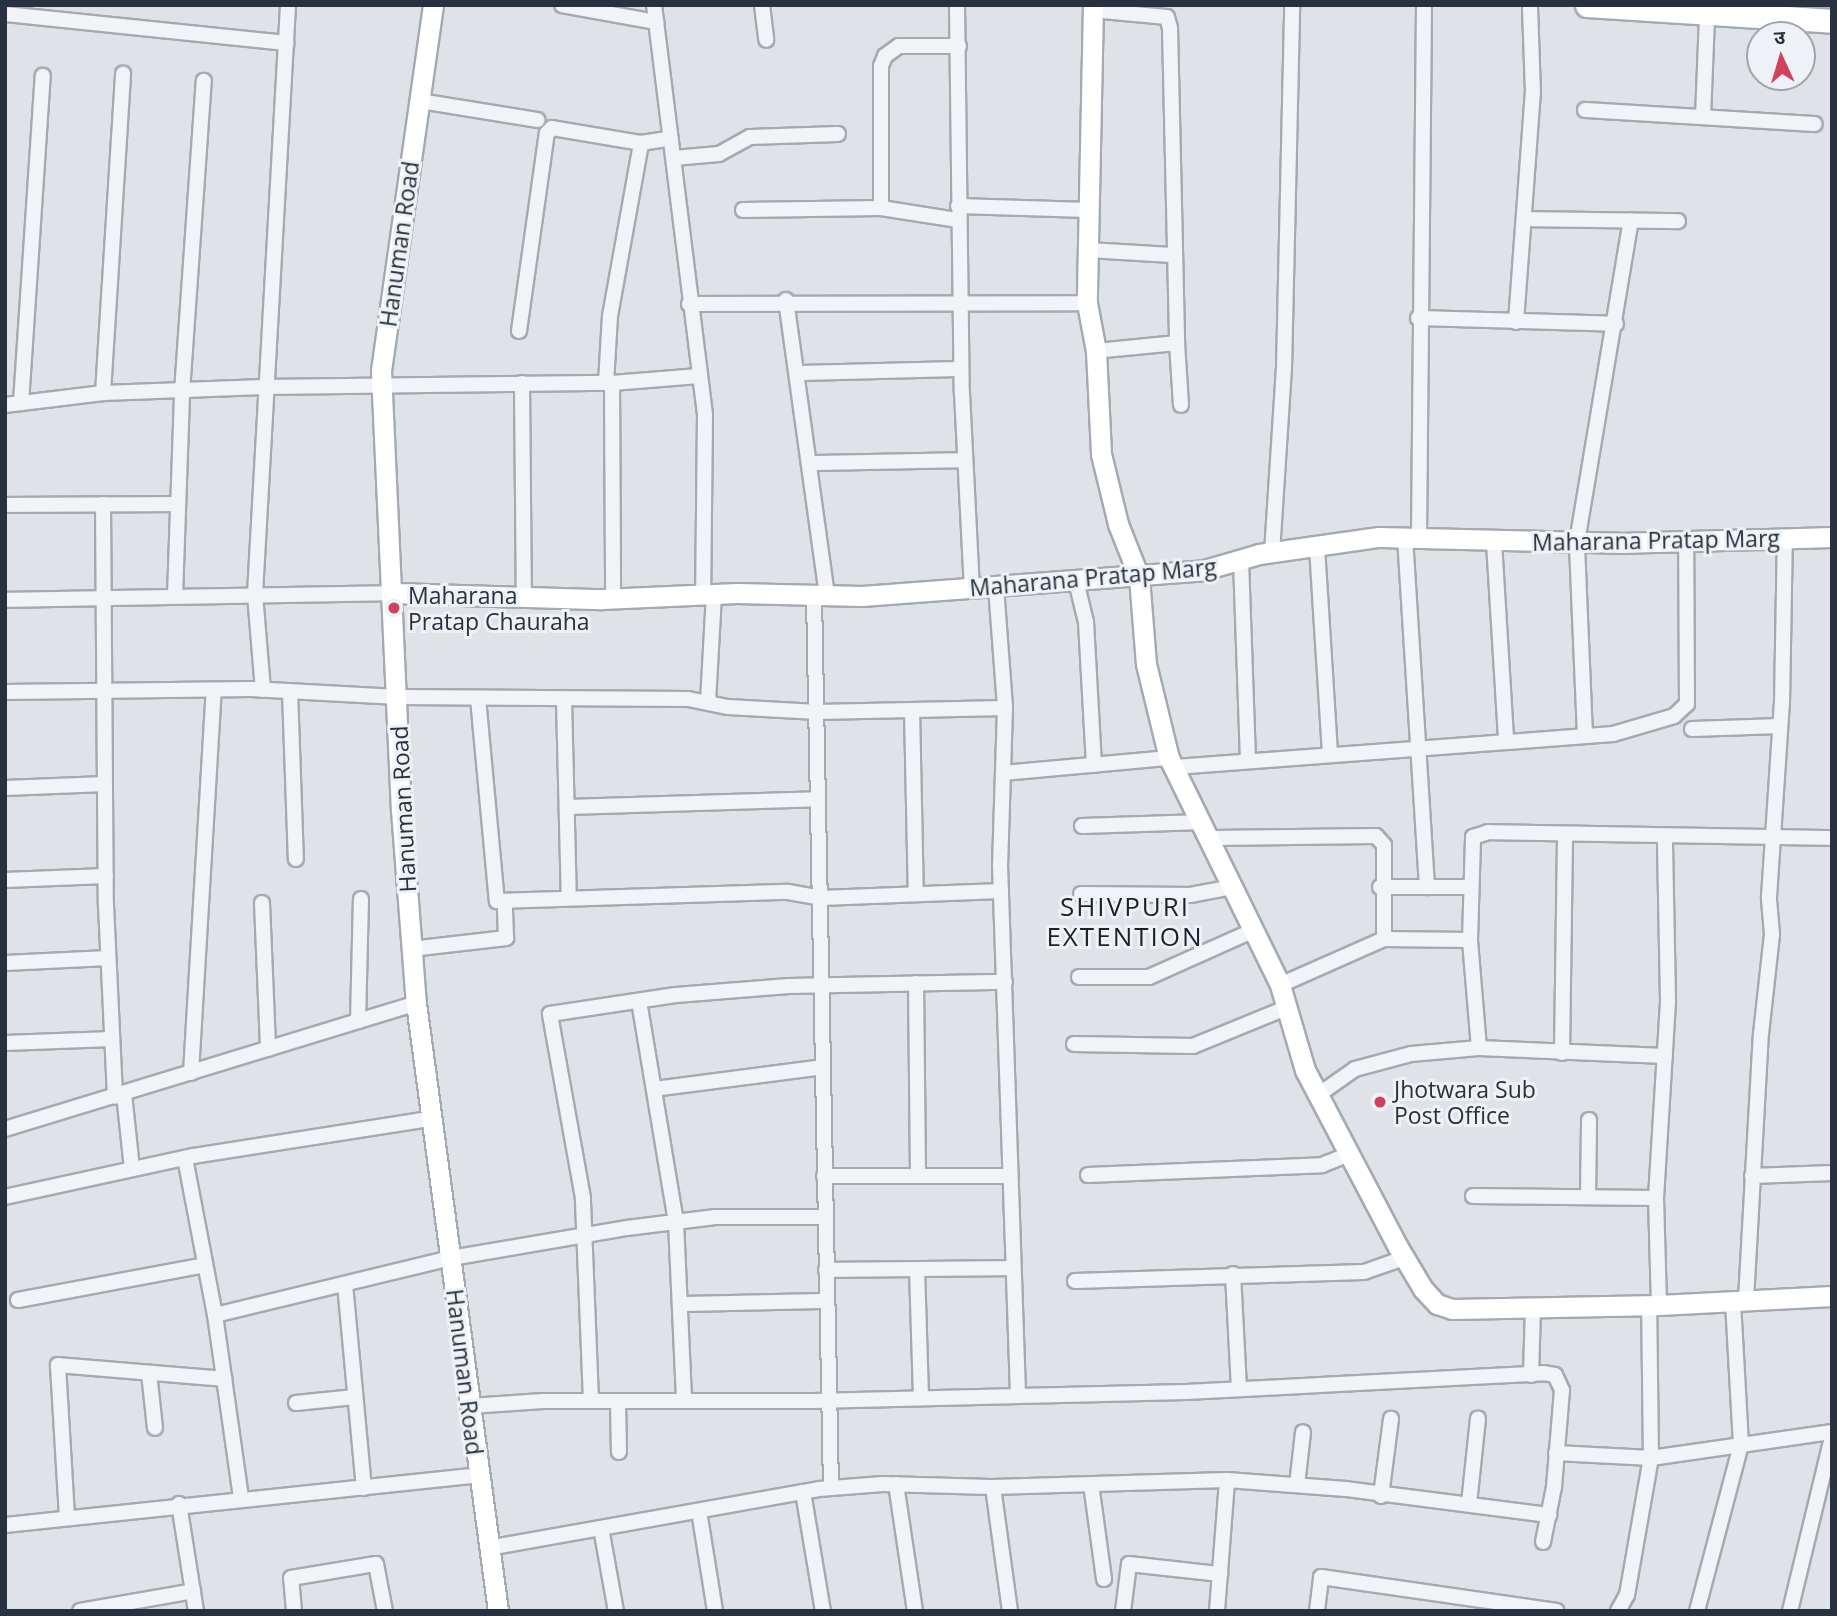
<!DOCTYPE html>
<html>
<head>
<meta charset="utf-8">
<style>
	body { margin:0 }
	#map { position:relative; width:1837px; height:1616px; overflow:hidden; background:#dfe3e8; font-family:"Open Sans","Noto Sans Devanagari",sans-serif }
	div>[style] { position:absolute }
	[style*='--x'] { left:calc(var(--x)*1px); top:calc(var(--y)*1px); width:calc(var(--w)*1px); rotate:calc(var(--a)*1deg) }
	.roads { filter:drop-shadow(2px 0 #a4aab2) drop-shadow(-2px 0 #a4aab2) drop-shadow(0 2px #a4aab2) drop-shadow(0 -2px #a4aab2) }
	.street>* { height:14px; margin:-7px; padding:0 7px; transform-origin:7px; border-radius:7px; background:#f1f3f7 }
	.secondary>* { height:19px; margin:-9.5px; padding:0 9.5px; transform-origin:9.5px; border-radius:9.5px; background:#fff }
	.primary>* { height:23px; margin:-11.5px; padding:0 11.5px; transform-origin:11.5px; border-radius:11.5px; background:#fff }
	.dots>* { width:19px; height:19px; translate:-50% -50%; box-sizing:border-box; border:4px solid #eef2f6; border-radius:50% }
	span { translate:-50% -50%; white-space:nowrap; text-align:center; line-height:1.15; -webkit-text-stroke:6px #eef2f6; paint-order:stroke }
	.street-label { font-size:23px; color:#273140 }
	.poi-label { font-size:23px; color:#273140 }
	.left { translate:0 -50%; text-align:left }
	.quarter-label { font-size:26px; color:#1a2230; letter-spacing:2px }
	.frame { position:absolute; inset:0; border:7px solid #273140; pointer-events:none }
	.north { position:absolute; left:1746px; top:21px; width:70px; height:70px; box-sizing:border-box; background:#eef2f6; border:2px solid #9ea5ad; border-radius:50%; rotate:356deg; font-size:19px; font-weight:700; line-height:28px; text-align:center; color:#273140 }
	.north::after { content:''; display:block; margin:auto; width:24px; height:32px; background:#d0415d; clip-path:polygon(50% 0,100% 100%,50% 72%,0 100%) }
</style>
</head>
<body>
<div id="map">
	<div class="roads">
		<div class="street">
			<i style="--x:562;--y:5;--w:96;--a:10.3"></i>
			<i style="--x:654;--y:5;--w:413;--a:82.9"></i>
			<i style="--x:705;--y:415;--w:179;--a:90.6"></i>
			<i style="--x:762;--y:5;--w:35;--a:83"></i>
			<i style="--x:957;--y:5;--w:388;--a:89.3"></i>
			<i style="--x:962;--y:393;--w:196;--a:87.1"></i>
			<i style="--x:1092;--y:10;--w:75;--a:5.3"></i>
			<i style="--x:1167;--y:17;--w:11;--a:75"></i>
			<i style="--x:1170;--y:28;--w:315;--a:88.7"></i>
			<i style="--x:1177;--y:343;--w:81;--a:174.4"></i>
			<i style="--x:5;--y:14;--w:283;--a:5.9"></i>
			<i style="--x:420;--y:101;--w:119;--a:9.2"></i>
			<i style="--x:1585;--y:110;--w:230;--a:3.5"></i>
			<i style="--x:1703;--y:117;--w:101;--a:-87.7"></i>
			<i style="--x:674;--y:158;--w:45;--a:-5.1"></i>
			<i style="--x:719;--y:154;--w:35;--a:-29"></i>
			<i style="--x:750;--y:137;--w:88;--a:-2"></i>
			<i style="--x:958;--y:206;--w:130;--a:1.8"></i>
			<i style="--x:881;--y:208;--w:142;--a:-90"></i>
			<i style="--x:881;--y:66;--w:11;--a:-68"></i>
			<i style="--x:885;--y:56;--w:17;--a:-36"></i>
			<i style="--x:899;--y:46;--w:60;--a:0"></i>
			<i style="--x:743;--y:210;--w:138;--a:-0.8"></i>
			<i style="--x:881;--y:208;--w:78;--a:8.9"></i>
			<i style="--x:1527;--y:219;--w:151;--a:0.8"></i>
			<i style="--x:1088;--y:250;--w:84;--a:3.4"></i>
			<i style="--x:786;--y:300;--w:298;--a:82.1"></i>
			<i style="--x:689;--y:304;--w:398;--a:-0.1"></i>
			<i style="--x:1418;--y:318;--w:198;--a:1.7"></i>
			<i style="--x:1516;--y:322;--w:230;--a:-85.8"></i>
			<i style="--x:1533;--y:93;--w:88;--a:-92"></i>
			<i style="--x:519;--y:331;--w:200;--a:-82"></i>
			<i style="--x:547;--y:133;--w:7;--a:-45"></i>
			<i style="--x:552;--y:128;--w:90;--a:9.6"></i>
			<i style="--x:1177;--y:343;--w:62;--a:86.3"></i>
			<i style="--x:798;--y:373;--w:163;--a:-1.4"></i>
			<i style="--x:522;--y:383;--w:214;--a:89.5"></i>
			<i style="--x:606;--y:383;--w:67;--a:-86.6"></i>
			<i style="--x:610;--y:316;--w:176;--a:-79.8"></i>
			<i style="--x:641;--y:143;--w:30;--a:-9"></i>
			<i style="--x:612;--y:383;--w:87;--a:-4.6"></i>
			<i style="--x:103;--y:393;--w:320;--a:-86.4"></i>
			<i style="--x:21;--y:403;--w:328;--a:-86.2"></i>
			<i style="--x:5;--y:405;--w:99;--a:-7"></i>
			<i style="--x:103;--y:393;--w:161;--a:-2.1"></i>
			<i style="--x:264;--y:387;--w:348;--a:-0.7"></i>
			<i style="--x:612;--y:383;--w:216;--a:89.7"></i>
			<i style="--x:810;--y:463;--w:155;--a:-1.1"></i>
			<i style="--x:103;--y:504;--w:401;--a:89.6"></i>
			<i style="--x:106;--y:905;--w:192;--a:87.3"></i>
			<i style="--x:5;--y:505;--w:173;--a:-0.3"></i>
			<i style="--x:1419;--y:536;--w:531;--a:-89.46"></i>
			<i style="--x:1405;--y:537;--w:351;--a:86.4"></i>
			<i style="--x:1494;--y:542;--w:198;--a:86.5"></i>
			<i style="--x:1317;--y:547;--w:205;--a:86.4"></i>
			<i style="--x:1272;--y:553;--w:185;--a:-86.3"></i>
			<i style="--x:1284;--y:368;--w:363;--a:-88.7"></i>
			<i style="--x:1241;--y:560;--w:199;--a:88"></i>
			<i style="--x:1076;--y:581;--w:42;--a:76.3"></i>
			<i style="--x:1086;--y:622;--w:143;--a:86.8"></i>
			<i style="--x:996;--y:587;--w:121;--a:85.7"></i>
			<i style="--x:1005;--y:708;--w:157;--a:91.8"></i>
			<i style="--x:1000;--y:865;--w:529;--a:88.05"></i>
			<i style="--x:814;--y:595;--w:893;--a:88.91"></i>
			<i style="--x:175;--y:596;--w:204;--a:-88"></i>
			<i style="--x:182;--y:392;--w:312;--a:-86"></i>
			<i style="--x:5;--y:600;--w:389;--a:-1"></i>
			<i style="--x:263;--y:690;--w:96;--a:-94.8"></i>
			<i style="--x:255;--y:594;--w:590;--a:-86.79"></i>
			<i style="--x:290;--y:691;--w:168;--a:88"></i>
			<i style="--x:5;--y:692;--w:246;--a:-0.7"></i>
			<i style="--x:251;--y:689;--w:147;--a:3.1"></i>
			<i style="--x:398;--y:697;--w:290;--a:0.4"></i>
			<i style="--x:688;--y:699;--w:41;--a:11.3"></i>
			<i style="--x:728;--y:707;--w:89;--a:3.2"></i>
			<i style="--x:817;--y:712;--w:188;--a:-1.2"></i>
			<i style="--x:478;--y:698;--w:204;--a:84.7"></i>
			<i style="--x:497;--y:901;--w:291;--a:-1.8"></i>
			<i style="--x:788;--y:892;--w:34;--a:10"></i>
			<i style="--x:821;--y:898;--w:180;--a:-2.2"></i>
			<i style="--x:564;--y:700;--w:198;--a:88.6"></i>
			<i style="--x:708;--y:702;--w:108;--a:-86.8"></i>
			<i style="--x:912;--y:710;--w:184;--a:88.8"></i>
			<i style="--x:1692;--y:729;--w:88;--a:-2"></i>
			<i style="--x:1585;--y:736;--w:194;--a:-92.4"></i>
			<i style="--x:1577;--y:542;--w:326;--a:-80.5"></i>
			<i style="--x:1175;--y:767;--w:439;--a:-4.3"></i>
			<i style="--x:1613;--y:734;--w:64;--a:-16.4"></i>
			<i style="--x:1674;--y:716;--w:18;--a:-43"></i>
			<i style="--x:1687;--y:704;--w:164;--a:-90.3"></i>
			<i style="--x:1003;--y:773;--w:167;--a:-5.2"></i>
			<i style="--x:5;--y:788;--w:100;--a:-2.3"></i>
			<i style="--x:567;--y:807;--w:251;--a:-1.8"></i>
			<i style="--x:1082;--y:826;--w:121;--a:-1.9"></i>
			<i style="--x:1211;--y:838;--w:165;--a:-0.7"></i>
			<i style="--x:1376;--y:836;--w:12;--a:48"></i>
			<i style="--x:1384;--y:845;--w:94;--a:90"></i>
			<i style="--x:5;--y:880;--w:101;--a:-2.3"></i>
			<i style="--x:1380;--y:887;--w:91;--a:0"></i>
			<i style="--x:1081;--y:894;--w:109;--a:0.5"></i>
			<i style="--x:1190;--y:895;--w:44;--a:-10.5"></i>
			<i style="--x:262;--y:903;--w:146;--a:87.6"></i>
			<i style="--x:411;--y:949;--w:96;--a:-6.6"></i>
			<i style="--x:506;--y:938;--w:37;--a:-92"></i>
			<i style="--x:5;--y:963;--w:103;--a:-2.8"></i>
			<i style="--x:1079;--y:977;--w:70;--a:0"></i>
			<i style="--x:1149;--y:977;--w:115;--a:-24.1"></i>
			<i style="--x:916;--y:983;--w:193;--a:89.4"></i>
			<i style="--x:1280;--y:985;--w:114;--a:-23.9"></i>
			<i style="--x:1384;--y:939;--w:86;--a:0.7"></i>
			<i style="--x:639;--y:1001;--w:224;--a:80.5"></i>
			<i style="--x:676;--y:1222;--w:179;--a:87.4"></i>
			<i style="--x:358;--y:1021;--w:122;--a:-88.6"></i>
			<i style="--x:5;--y:1043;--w:107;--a:-2.1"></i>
			<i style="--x:1074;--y:1044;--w:119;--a:1"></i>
			<i style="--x:1193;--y:1046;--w:103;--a:-22.3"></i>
			<i style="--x:1479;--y:1048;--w:108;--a:-94.8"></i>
			<i style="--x:1470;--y:940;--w:103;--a:-88.3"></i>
			<i style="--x:1473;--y:837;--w:16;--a:-18"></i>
			<i style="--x:1488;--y:832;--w:344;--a:1"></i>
			<i style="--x:1562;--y:1053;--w:218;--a:-89.2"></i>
			<i style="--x:191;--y:1073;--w:384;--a:-86.6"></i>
			<i style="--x:654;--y:1089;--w:170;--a:-7.4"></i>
			<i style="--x:124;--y:1094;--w:75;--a:83.9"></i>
			<i style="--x:1318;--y:1095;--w:45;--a:-35.1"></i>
			<i style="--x:1355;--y:1069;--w:58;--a:-15"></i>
			<i style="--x:1411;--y:1054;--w:68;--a:-5"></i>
			<i style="--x:1479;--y:1048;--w:186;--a:2.5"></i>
			<i style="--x:5;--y:1129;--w:430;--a:-17"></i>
			<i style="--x:185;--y:1158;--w:160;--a:79.2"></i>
			<i style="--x:215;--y:1315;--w:185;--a:81.9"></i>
			<i style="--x:1088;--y:1175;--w:234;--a:-2.4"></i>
			<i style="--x:1322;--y:1165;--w:29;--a:-22"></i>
			<i style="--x:824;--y:1176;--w:186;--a:0"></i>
			<i style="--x:1752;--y:1176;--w:80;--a:-2.1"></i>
			<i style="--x:1473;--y:1196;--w:183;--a:0.6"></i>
			<i style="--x:1588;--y:1196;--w:76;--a:-89.2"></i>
			<i style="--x:5;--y:1197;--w:192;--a:-12.3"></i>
			<i style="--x:193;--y:1156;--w:240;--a:-8.9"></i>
			<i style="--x:917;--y:1269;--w:129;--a:88.2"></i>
			<i style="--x:826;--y:1270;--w:186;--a:-0.6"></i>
			<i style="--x:1233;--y:1274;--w:114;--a:87"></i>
			<i style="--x:1075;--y:1281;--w:289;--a:-1.8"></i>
			<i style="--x:1364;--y:1272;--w:42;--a:-19.3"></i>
			<i style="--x:345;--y:1284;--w:205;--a:84.7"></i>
			<i style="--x:18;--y:1300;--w:190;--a:-10.6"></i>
			<i style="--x:1746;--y:1300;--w:266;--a:-86.8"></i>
			<i style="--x:1761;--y:1034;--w:101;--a:-83.7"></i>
			<i style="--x:1772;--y:934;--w:37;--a:-95"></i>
			<i style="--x:1769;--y:897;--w:194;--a:-86.2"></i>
			<i style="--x:1782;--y:703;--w:165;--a:-89"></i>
			<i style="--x:680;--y:1304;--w:146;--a:-1.2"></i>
			<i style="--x:1659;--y:1305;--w:107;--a:-91.6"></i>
			<i style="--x:1656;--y:1198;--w:198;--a:-86.5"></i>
			<i style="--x:1668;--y:1000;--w:161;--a:-91.1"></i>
			<i style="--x:215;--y:1315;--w:243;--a:-13.6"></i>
			<i style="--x:451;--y:1258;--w:179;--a:-9.7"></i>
			<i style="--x:627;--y:1228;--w:89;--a:-7.1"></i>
			<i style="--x:715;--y:1217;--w:110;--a:0"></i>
			<i style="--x:149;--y:1373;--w:55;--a:83.8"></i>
			<i style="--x:1531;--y:1375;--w:67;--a:-88.3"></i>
			<i style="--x:591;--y:1401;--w:203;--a:-92.3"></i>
			<i style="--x:583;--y:1198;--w:187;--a:-100.2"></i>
			<i style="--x:550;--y:1014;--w:127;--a:-8.6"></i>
			<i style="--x:676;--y:995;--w:113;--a:-4.6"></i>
			<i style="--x:789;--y:986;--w:216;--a:-1.1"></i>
			<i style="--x:618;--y:1401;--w:51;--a:88.9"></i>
			<i style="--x:296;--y:1403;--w:59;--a:-5.8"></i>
			<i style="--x:470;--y:1406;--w:73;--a:-3.9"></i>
			<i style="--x:543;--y:1401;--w:270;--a:0"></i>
			<i style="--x:813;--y:1401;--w:373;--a:-1.4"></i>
			<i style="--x:1186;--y:1392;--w:358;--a:-3"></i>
			<i style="--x:1543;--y:1373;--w:12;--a:9"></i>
			<i style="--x:1555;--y:1375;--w:17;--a:65"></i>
			<i style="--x:1562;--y:1390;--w:97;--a:94.7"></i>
			<i style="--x:1554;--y:1487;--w:56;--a:101.3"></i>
			<i style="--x:1556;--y:1453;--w:95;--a:3"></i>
			<i style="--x:1651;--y:1458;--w:183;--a:-8.2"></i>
			<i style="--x:896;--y:1484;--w:128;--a:81.5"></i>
			<i style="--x:1091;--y:1484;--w:96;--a:82.2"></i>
			<i style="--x:1297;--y:1485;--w:53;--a:-83.5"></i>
			<i style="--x:993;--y:1487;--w:125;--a:82.2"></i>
			<i style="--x:803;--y:1492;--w:121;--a:80.5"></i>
			<i style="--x:1381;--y:1496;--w:78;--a:-82.6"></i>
			<i style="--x:179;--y:1504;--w:108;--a:81"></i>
			<i style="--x:1469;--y:1504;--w:86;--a:-84"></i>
			<i style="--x:699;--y:1511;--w:101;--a:80.9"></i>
			<i style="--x:67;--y:1517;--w:152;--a:-93.4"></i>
			<i style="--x:58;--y:1365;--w:167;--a:4.8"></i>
			<i style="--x:5;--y:1525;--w:476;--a:-6"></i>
			<i style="--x:601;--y:1528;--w:84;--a:79.8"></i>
			<i style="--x:488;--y:1548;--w:336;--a:-10.1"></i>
			<i style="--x:819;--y:1489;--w:64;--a:-4.5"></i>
			<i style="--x:883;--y:1484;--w:110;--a:1.6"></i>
			<i style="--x:993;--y:1487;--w:234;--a:-1.7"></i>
			<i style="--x:1227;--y:1480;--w:119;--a:4.3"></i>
			<i style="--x:1346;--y:1489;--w:205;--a:7.3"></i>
			<i style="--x:80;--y:1611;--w:115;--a:-10"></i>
			<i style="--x:294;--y:1611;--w:33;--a:-95"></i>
			<i style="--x:291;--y:1578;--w:86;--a:-9.4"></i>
			<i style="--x:376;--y:1564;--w:48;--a:79.2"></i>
			<i style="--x:1123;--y:1611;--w:47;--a:-82.7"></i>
			<i style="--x:1129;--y:1564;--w:92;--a:6.3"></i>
			<i style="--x:1217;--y:1611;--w:131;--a:-85.6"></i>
			<i style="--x:1317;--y:1611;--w:34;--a:-83"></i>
			<i style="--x:1321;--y:1577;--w:238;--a:8.2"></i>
			<i style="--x:1618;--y:1611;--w:18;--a:-61"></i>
			<i style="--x:1627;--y:1595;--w:139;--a:-80.1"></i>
			<i style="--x:1651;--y:1458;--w:153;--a:-90.7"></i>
			<i style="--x:1697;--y:1611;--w:172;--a:-75.2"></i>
			<i style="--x:1741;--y:1445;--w:144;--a:-93.2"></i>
			<i style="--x:1790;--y:1611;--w:178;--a:-76.4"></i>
		</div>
		<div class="secondary">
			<i style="--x:433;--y:5;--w:370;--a:98.1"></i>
			<i style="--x:381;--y:371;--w:66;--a:87.4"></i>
			<i style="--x:384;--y:437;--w:373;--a:87.4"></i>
			<i style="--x:401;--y:810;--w:194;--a:85.6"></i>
			<i style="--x:416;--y:1003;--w:614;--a:82.32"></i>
			<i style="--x:1093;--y:5;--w:298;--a:91.2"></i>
			<i style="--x:1087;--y:303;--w:49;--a:79.4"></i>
			<i style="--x:1096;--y:351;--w:103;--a:87.2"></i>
			<i style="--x:1101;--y:454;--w:72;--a:76.3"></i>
			<i style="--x:1118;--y:524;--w:57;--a:68.4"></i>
			<i style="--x:1139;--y:577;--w:87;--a:85.4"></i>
			<i style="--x:1146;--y:664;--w:97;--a:76.3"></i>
			<i style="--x:1169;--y:758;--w:253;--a:63.9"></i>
			<i style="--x:1280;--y:985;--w:89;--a:73.6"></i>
			<i style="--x:1305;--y:1070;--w:200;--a:62.3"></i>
			<i style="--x:1398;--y:1247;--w:49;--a:59.2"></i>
			<i style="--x:1423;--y:1289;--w:21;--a:47"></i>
			<i style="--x:1437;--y:1304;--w:16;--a:18"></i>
			<i style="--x:1452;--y:1309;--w:207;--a:-1.1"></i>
			<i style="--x:1659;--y:1305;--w:173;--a:-3"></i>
			<i style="--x:394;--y:593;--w:208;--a:1.7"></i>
			<i style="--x:602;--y:599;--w:135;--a:-2.5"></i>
			<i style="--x:737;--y:593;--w:125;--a:1.4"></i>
			<i style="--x:862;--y:596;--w:343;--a:-4.3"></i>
			<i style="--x:1204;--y:570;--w:57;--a:-16.2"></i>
			<i style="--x:1259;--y:554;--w:121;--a:-8.1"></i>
			<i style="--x:1379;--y:537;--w:240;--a:1.4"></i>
			<i style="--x:1619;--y:543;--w:213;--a:-1.6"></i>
		</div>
		<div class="primary">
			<i style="--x:1587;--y:5;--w:246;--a:3.7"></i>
		</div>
	</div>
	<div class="dots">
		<i style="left:394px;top:608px;background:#d0415d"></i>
		<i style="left:1380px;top:1102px;background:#d0415d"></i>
	</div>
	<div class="street-label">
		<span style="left:399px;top:244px;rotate:-82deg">Hanuman Road</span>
		<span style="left:1656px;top:540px;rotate:-1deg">Maharana Pratap Marg</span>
		<span style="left:1093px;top:577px;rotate:-5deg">Maharana Pratap Marg</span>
		<span style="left:403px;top:809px;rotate:-93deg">Hanuman Road</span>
		<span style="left:465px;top:1372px;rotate:83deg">Hanuman Road</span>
	</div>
	<div class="poi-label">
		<span class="left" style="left:408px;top:608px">Maharana<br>Pratap Chauraha</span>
		<span class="left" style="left:1394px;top:1102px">Jhotwara Sub<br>Post Office</span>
	</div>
	<div class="quarter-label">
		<span style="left:1125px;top:922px">SHIVPURI<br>EXTENTION</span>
	</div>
	<div class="frame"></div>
	<div class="north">उ</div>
</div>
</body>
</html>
